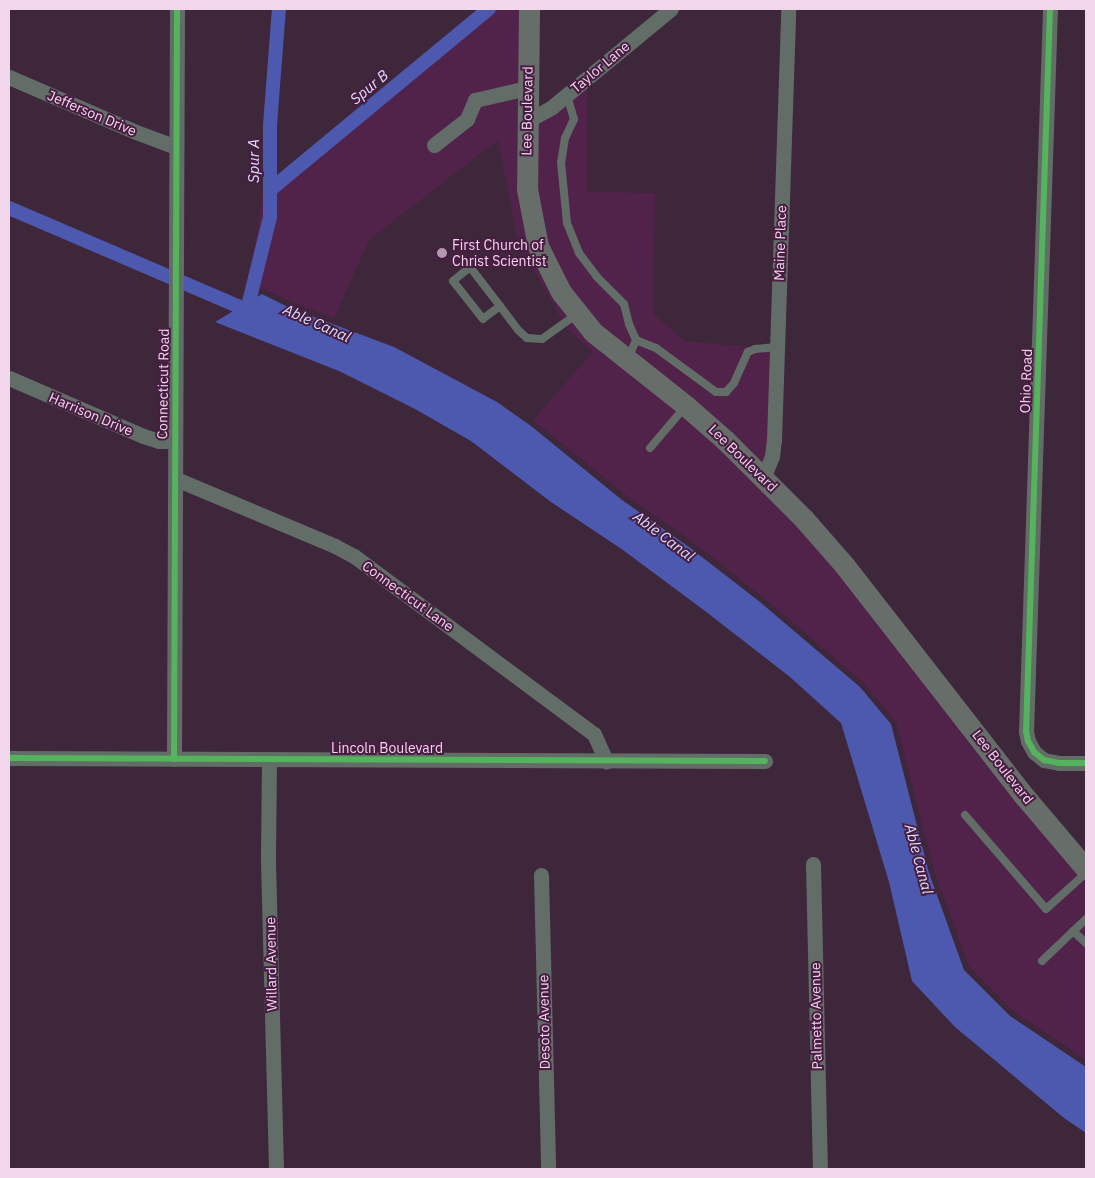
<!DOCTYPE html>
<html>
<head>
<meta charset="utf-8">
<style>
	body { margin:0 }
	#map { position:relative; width:1095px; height:1178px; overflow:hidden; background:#3e273b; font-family:"IBM Plex Sans",sans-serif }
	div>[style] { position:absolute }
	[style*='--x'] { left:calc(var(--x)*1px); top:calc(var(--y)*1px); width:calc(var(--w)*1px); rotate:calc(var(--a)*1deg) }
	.built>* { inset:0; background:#51234a }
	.water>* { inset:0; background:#4d58af }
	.canal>* { height:14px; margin:-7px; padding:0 7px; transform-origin:7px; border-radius:7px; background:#4d58af }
	.lane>* { height:8px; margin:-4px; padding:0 4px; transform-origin:4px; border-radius:4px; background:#636d67 }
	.street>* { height:15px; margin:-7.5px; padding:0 7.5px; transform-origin:7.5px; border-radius:7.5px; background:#636d67 }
	.secondary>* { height:21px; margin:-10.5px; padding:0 10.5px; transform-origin:10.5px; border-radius:10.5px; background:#676e6a }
	.cycleway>* { height:6px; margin:-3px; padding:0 3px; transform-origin:3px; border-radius:3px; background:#56b35d }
	.dots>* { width:14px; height:14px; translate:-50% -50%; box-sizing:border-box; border:2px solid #481d42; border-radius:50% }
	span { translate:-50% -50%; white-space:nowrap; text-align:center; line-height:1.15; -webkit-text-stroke:4px #481d42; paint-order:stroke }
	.street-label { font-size:14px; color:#f2d6ec }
	.poi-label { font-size:14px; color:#f2d6ec }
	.left { translate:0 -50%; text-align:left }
	.water-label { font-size:15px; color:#d9e0fa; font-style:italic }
	.frame { position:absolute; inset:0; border:10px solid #f2d6ec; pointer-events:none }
</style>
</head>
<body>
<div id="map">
	<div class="built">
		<i style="clip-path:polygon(492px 9px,522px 9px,538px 263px,681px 410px,800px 524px,1062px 852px,1086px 880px,1086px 1060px,1013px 1011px,969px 966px,934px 870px,896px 722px,863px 682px,763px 597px,693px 542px,626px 495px,533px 420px,593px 352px,566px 327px,518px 242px,498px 140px,369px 240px,334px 318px,292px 302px,262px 288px,248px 293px,263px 189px,356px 113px)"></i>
		<i style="clip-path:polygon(587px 78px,587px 192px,655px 193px,653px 314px,685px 341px,769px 349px,770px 472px,586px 314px,549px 256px,536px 210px,533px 114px)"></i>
	</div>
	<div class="water">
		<i style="clip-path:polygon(262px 294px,290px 308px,394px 347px,497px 402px,531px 426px,622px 500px,689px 547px,760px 602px,860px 687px,891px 724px,929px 873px,964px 970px,1010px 1016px,1086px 1067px,1086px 1133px,1064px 1118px,955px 1027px,912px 981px,889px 882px,841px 723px,790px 677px,705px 611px,623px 550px,551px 502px,471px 441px,415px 409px,339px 371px,215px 322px)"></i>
	</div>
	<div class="canal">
		<i style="--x:270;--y:190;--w:284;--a:-39.6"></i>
		<i style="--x:9;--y:208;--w:269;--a:23.2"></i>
		<i style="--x:247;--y:310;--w:96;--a:-76.1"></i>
		<i style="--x:270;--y:217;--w:92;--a:-90"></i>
		<i style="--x:270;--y:125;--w:116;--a:-85.6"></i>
	</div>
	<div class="lane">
		<i style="--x:567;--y:95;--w:25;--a:74"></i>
		<i style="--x:574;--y:119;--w:21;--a:115"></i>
		<i style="--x:565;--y:138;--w:24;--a:99"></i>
		<i style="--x:561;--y:162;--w:61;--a:84.4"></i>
		<i style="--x:567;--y:223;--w:32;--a:68"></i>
		<i style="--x:579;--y:253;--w:30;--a:53"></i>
		<i style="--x:597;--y:277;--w:38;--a:45"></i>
		<i style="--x:624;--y:304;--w:21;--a:76"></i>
		<i style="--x:629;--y:324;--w:17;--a:66"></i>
		<i style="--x:636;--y:340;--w:21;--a:113"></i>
		<i style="--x:500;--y:306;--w:21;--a:143"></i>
		<i style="--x:483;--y:319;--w:48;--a:-128.3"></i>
		<i style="--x:453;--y:281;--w:22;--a:-39"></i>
		<i style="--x:470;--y:267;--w:49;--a:52.4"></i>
		<i style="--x:500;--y:306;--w:30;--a:53"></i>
		<i style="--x:518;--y:330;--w:12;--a:42"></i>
		<i style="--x:527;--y:338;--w:15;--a:4"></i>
		<i style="--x:542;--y:339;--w:43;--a:-35.5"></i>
		<i style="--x:636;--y:340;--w:22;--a:22"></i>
		<i style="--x:656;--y:348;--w:74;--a:36.3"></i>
		<i style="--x:716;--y:392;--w:10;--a:0"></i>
		<i style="--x:726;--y:392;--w:12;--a:-48"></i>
		<i style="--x:734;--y:383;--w:34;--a:-66"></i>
		<i style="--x:748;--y:352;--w:8;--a:-23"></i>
		<i style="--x:755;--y:349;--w:22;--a:-5"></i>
		<i style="--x:650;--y:448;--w:54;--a:-49.5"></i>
		<i style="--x:965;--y:815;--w:124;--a:49.2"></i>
		<i style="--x:1046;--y:909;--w:54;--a:-42"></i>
		<i style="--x:1073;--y:931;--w:18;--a:43"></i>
		<i style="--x:1042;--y:961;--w:61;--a:-43.7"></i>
	</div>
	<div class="street">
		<i style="--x:1050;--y:9;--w:722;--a:91.9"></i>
		<i style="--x:1026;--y:731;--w:10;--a:79"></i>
		<i style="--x:1028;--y:741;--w:13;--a:61"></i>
		<i style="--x:1034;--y:752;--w:13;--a:39"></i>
		<i style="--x:1044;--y:760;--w:15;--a:11"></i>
		<i style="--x:1059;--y:763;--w:27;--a:0"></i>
		<i style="--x:9;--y:77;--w:138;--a:23.4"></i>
		<i style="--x:136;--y:132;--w:43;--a:20.6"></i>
		<i style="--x:527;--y:121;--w:29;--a:-29"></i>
		<i style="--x:552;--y:107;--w:154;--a:-39.5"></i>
		<i style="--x:434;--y:145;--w:42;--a:-38.2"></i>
		<i style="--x:467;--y:119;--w:21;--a:-67"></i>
		<i style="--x:475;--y:100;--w:53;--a:-13"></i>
		<i style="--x:9;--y:378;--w:146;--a:23.4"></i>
		<i style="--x:143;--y:436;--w:17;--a:17"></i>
		<i style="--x:159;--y:441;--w:16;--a:0"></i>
		<i style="--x:764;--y:476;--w:22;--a:-68"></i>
		<i style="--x:772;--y:456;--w:16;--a:-83"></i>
		<i style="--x:774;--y:440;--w:431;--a:-88.1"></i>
		<i style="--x:176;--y:479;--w:173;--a:22.8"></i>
		<i style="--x:335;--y:546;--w:21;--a:28"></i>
		<i style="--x:354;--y:556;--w:299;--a:36.6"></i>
		<i style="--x:594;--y:734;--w:30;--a:66"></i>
		<i style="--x:9;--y:758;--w:756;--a:0.23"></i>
		<i style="--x:174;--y:759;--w:750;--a:-89.77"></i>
		<i style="--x:269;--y:760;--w:102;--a:90.6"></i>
		<i style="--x:268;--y:862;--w:307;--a:88.5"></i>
		<i style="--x:813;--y:864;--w:305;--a:88.7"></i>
		<i style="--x:541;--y:875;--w:294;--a:88.6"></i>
	</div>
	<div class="secondary">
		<i style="--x:529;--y:9;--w:180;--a:90.6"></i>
		<i style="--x:527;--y:189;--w:58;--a:79.1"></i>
		<i style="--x:538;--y:246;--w:51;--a:63.4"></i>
		<i style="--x:561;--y:292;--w:51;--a:51.3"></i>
		<i style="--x:593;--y:332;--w:117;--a:38.4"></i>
		<i style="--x:685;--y:405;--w:53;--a:41.2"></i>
		<i style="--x:725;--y:440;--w:112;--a:45"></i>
		<i style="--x:804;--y:519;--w:62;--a:48.9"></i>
		<i style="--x:845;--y:566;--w:293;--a:52.1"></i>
		<i style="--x:1025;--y:797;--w:94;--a:49.7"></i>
	</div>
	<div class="cycleway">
		<i style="--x:1050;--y:9;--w:722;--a:91.9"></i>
		<i style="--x:1026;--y:731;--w:10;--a:79"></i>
		<i style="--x:1028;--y:741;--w:13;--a:61"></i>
		<i style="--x:1034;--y:752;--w:13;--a:39"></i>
		<i style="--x:1044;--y:760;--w:15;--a:11"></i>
		<i style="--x:1059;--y:763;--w:27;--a:0"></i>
		<i style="--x:9;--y:758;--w:756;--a:0.23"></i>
		<i style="--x:174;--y:759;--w:750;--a:-89.77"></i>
	</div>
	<div class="dots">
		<i style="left:442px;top:253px;background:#b399ae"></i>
	</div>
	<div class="street-label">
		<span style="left:600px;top:67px;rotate:-40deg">Taylor Lane</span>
		<span style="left:527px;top:111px;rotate:-89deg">Lee Boulevard</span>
		<span style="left:92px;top:113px;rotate:23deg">Jefferson Drive</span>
		<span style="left:780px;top:243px;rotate:-88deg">Maine Place</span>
		<span style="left:1026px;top:381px;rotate:-88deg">Ohio Road</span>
		<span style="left:163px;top:384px;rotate:-89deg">Connecticut Road</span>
		<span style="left:91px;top:414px;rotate:23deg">Harrison Drive</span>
		<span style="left:743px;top:458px;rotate:44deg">Lee Boulevard</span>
		<span style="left:408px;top:596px;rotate:36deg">Connecticut Lane</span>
		<span style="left:387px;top:748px">Lincoln Boulevard</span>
		<span style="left:1003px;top:767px;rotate:52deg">Lee Boulevard</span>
		<span style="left:271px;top:964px;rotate:-91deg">Willard Avenue</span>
		<span style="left:816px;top:1016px;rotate:-91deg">Palmetto Avenue</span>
		<span style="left:544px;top:1022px;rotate:-91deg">Desoto Avenue</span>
	</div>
	<div class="poi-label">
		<span class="left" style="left:452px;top:253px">First Church of<br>Christ Scientist</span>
	</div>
	<div class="water-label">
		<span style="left:369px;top:87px;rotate:-40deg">Spur B</span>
		<span style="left:254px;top:161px;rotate:-90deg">Spur A</span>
		<span style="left:317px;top:323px;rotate:24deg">Able Canal</span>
		<span style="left:664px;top:536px;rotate:37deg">Able Canal</span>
		<span style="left:919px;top:859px;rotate:75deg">Able Canal</span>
	</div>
	<div class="frame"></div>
</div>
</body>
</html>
